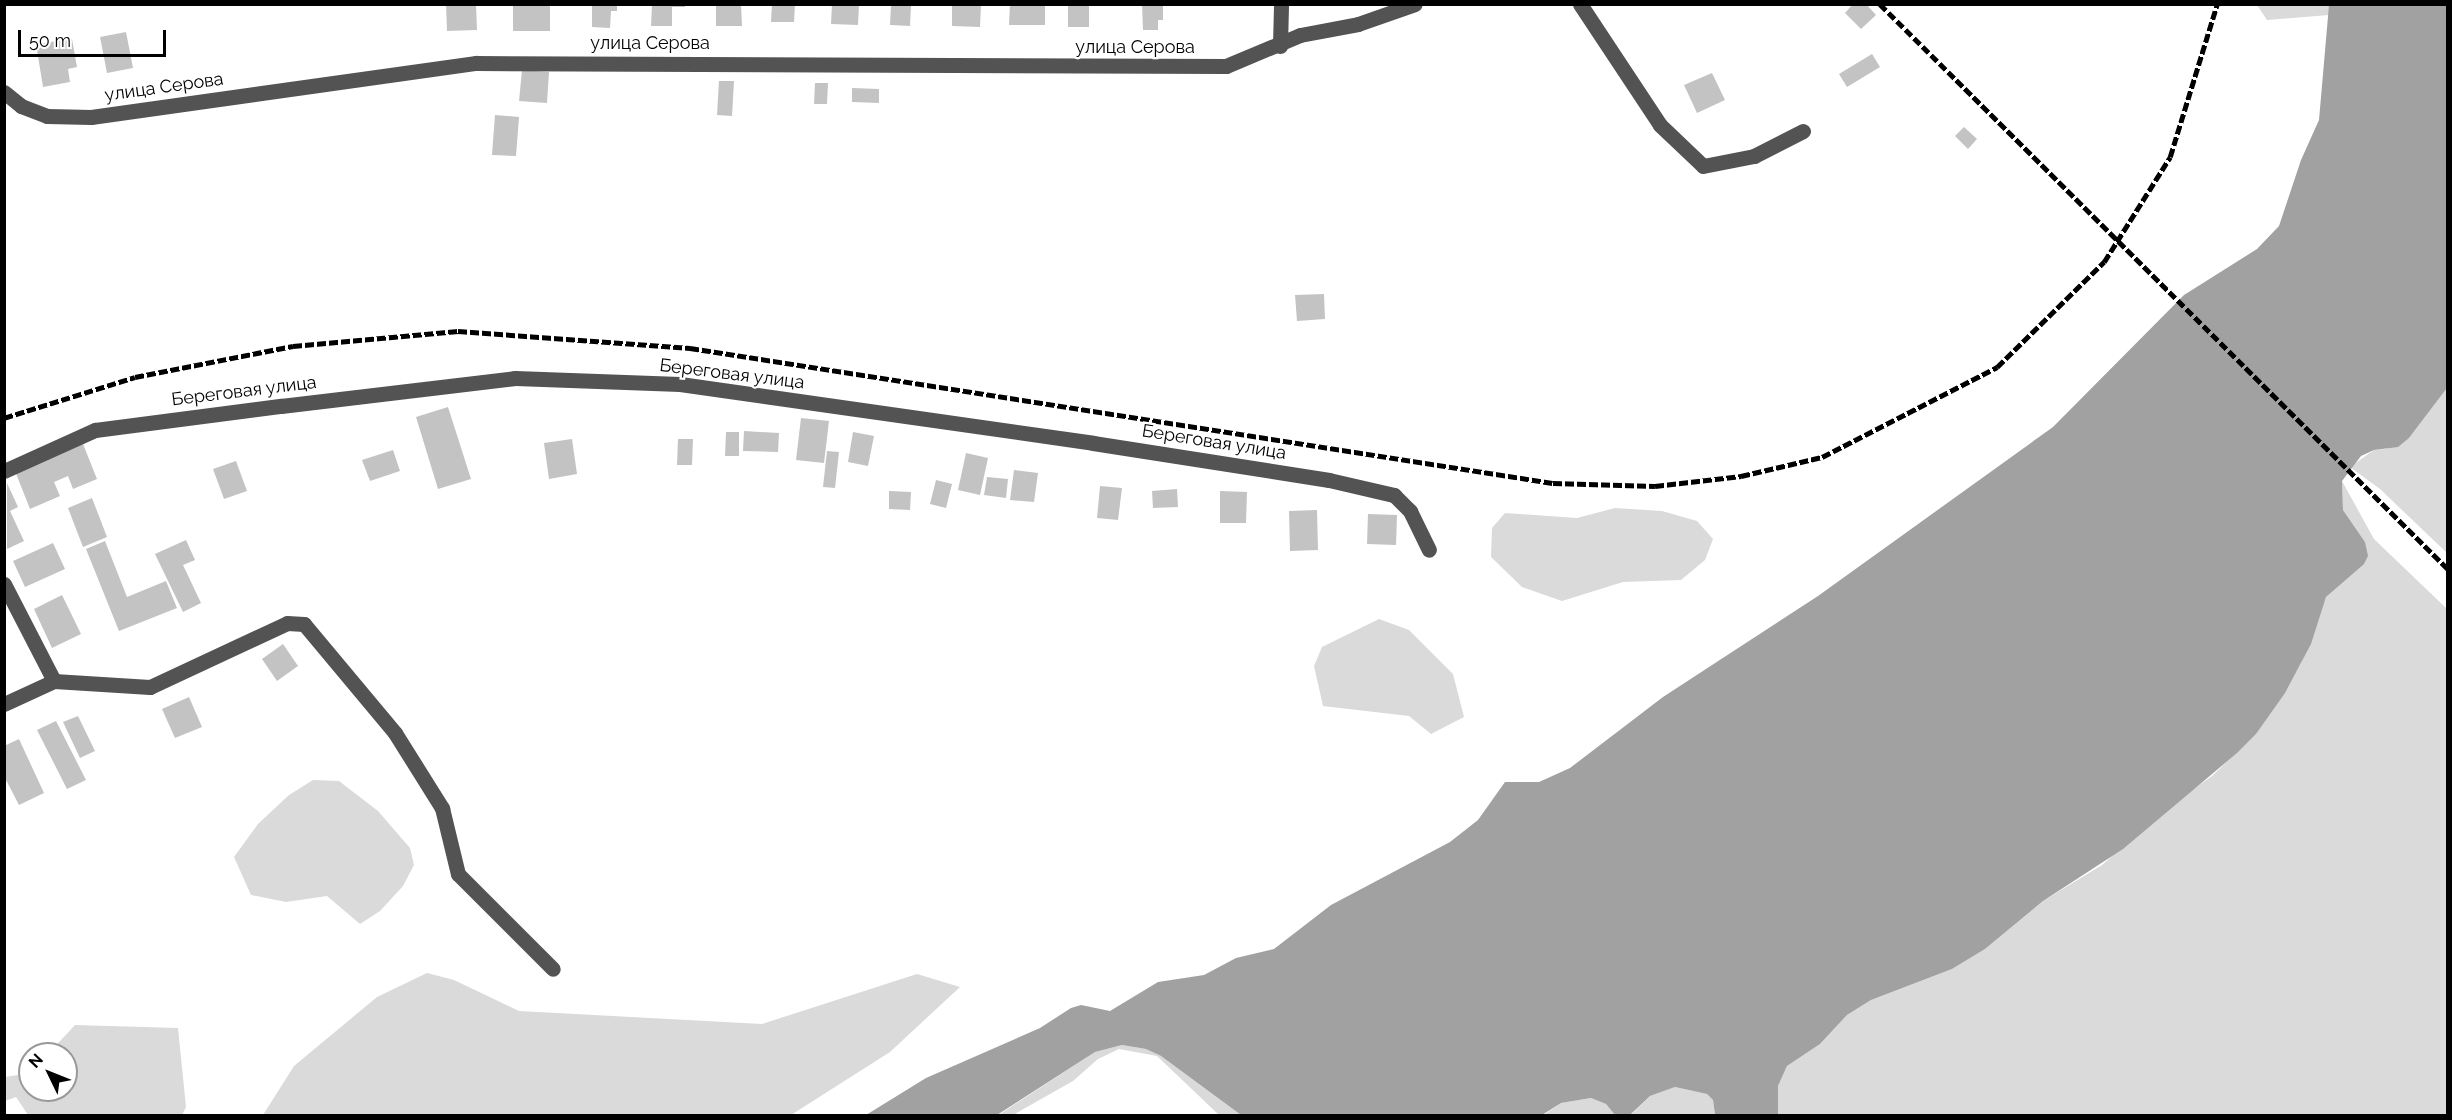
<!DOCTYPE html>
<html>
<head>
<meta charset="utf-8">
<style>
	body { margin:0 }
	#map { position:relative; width:2452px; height:1120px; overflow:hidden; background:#fff; font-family:Raleway,sans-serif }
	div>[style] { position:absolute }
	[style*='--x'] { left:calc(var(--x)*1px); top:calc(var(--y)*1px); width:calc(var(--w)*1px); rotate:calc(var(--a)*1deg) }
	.green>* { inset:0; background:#dadada }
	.water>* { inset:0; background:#a1a1a1 }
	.building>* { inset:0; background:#c3c3c3 }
	.minor>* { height:15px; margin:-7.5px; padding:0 7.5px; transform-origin:7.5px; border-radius:7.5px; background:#535353 }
	.rail>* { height:4.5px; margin-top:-2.25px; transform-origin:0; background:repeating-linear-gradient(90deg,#000 0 9px,transparent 0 12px) }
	span { translate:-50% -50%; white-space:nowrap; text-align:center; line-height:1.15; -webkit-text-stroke:4.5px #fff; paint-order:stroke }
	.street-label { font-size:18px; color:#000 }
	.frame { position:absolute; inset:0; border:6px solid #000; pointer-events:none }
	.north { position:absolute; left:18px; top:1042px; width:60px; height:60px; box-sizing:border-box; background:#fff; border:2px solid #999; border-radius:50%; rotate:313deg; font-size:16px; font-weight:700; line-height:24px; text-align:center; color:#000 }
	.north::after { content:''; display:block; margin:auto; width:21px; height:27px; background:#000; clip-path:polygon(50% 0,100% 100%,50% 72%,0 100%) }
	.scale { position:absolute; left:18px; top:30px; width:148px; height:27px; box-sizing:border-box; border:3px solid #000; border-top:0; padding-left:8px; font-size:18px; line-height:21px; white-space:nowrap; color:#000; -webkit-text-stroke:4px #fff; paint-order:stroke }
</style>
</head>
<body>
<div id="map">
	<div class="green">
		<i style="clip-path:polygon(2257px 5px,2329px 5px,2329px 15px,2267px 20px)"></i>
		<i style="clip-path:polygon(2447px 388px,2447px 553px,2380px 489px,2350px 467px,2374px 450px,2386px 449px,2409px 438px)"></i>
		<i style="clip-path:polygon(2342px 481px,2374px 539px,2447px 609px,2447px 1115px,1778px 1116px,1778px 1086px,1787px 1066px,1820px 1044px,1847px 1015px,1871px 1000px,1952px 969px,1985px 949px,2043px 901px,2102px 865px,2171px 805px,2212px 776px,2256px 734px,2300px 665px,2326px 597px,2351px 574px,2365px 542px,2343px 510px)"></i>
		<i style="clip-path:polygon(1615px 508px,1662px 511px,1697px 521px,1713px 539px,1705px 560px,1681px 580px,1623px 582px,1562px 601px,1522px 587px,1491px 557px,1492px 528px,1505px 513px,1577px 518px)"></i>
		<i style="clip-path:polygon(1379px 619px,1409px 630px,1453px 674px,1464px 717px,1431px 734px,1409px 716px,1323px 706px,1314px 666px,1322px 647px)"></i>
		<i style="clip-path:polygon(313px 780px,339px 781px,378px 811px,410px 848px,414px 865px,403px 886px,380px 911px,360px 924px,327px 896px,286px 902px,251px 895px,234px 857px,258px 824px,289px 795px)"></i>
		<i style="clip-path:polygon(427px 973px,454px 980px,519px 1011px,762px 1024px,917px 974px,960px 987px,890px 1052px,791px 1115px,263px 1115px,294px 1066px,377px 997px)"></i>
		<i style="clip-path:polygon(75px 1025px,178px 1028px,186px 1107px,182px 1115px,28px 1115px,16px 1097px,5px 1101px,5px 1077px,30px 1073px,30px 1090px,66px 1090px,66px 1054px,48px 1054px)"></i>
		<i style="clip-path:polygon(1122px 1045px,1146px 1049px,1161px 1056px,1241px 1115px,1219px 1115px,1157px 1056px,1119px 1049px,1098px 1059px,1073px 1081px,1013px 1115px,997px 1116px,1095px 1052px)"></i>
		<i style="clip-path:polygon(1675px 1087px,1707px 1094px,1713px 1100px,1715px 1116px,1630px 1116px,1650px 1096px)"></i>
		<i style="clip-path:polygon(1591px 1098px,1606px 1104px,1615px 1115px,1542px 1116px,1561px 1103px)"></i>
	</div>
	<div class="water">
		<i style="clip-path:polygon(2329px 5px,2447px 5px,2447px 388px,2409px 438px,2398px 447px,2374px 450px,2361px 456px,2342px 481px,2343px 510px,2365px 542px,2368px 556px,2364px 564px,2326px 597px,2311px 644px,2285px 693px,2256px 734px,2237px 753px,2123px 849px,2043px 901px,1985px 949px,1952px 969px,1871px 1000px,1847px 1015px,1820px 1044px,1787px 1066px,1778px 1086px,1778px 1115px,1715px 1115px,1713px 1100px,1707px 1094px,1675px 1087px,1650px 1096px,1630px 1115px,1615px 1115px,1606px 1104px,1591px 1098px,1561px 1103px,1542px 1115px,1241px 1115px,1161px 1056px,1146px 1049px,1122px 1045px,1095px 1052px,997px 1115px,866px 1115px,926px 1078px,1040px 1028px,1071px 1008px,1081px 1005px,1110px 1011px,1158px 982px,1204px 975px,1236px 958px,1274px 949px,1331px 905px,1450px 842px,1478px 820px,1505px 782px,1539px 782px,1570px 768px,1663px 697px,1818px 596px,2053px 427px,2184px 295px,2257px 249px,2279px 226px,2301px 160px,2319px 120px)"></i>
	</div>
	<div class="building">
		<i style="clip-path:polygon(446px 4px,476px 4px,477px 30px,447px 31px)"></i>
		<i style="clip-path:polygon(513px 4px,550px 4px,550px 31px,513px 31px)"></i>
		<i style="clip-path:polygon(592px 4px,617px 4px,617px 11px,611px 11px,610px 28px,592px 27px)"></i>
		<i style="clip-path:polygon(652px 4px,685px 4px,685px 7px,672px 7px,672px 26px,651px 26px)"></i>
		<i style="clip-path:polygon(716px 4px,741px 4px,742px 26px,716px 26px)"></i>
		<i style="clip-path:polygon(772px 4px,795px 4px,794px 22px,771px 22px)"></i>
		<i style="clip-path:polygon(832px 4px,859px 4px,858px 25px,831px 24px)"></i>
		<i style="clip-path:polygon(952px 4px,981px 4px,980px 27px,952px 26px)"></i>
		<i style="clip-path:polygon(1010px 4px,1045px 4px,1045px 25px,1009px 25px)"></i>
		<i style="clip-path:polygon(1068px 4px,1089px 4px,1089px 27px,1068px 27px)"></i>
		<i style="clip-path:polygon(1142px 4px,1163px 4px,1163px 20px,1158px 20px,1158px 30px,1143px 30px)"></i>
		<i style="clip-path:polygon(1853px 4px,1866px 4px,1876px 15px,1861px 29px,1845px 13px)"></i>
		<i style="clip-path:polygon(891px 5px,911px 5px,910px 26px,890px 25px)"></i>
		<i style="clip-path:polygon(126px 32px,133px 68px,107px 73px,100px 37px)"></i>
		<i style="clip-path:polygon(72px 39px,77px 67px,68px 69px,70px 82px,43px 87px,36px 44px)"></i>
		<i style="clip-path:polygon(1872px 54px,1880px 67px,1847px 87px,1839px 74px)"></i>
		<i style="clip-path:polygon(522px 70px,549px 72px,547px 103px,519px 101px)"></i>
		<i style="clip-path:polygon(1712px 73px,1725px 100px,1697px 113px,1684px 85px)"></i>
		<i style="clip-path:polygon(719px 81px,734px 81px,732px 116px,717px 115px)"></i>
		<i style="clip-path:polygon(815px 83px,828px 83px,827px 104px,814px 104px)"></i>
		<i style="clip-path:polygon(852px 88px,879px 89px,879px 103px,852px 102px)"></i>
		<i style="clip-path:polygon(495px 115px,519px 117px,516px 156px,492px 155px)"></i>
		<i style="clip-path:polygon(1964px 127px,1977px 139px,1968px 149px,1955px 136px)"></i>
		<i style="clip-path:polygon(1324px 294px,1325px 319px,1297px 321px,1295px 295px)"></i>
		<i style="clip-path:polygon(448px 407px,471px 479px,438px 489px,416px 417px)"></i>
		<i style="clip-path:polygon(801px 418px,829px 421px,824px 463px,796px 460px)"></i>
		<i style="clip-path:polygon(744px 431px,779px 433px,778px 452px,743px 451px)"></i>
		<i style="clip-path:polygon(726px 432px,739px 432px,739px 456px,725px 456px)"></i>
		<i style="clip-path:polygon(853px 432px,874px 436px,868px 466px,848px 462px)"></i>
		<i style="clip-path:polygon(572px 439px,577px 474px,549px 479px,544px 443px)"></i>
		<i style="clip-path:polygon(678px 439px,693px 439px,692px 465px,677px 465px)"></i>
		<i style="clip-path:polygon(83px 444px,97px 479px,73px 489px,68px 476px,54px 482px,60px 496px,30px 509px,15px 471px)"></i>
		<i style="clip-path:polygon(393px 450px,400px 471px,370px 481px,362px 460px)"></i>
		<i style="clip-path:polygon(827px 451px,839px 452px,835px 488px,823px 487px)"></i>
		<i style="clip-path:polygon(966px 453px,988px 458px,980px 495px,958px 490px)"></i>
		<i style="clip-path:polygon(236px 461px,247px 491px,224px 499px,213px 469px)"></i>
		<i style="clip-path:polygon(1014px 470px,1038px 473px,1034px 502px,1010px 500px)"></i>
		<i style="clip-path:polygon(987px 477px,1008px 479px,1006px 498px,984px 495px)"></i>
		<i style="clip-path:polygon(936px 480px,952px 484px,946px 508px,930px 504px)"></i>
		<i style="clip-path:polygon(7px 483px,18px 507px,10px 511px,24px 541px,7px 549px)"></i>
		<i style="clip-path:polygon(1100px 486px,1122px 488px,1118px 520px,1097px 518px)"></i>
		<i style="clip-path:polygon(1177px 489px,1178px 507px,1153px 508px,1152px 491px)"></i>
		<i style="clip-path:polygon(889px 491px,911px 492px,910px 510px,889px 509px)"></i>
		<i style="clip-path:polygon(1220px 491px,1247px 492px,1246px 523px,1220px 523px)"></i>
		<i style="clip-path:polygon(92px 498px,107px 537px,83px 547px,68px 508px)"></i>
		<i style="clip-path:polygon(1317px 510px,1318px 550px,1290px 551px,1289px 511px)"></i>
		<i style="clip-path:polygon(1368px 514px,1397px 515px,1396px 545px,1367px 544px)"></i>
		<i style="clip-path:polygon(186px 540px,195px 560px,183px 565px,201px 603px,183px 612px,155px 554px)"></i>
		<i style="clip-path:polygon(105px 541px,127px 597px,166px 581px,177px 608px,119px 631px,86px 549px)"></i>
		<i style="clip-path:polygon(53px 543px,65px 569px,25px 587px,13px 561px)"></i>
		<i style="clip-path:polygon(62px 595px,81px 634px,52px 648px,34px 609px)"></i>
		<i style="clip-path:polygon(283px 644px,298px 666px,277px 681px,262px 659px)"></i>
		<i style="clip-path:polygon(189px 697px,202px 727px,175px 738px,162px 709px)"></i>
		<i style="clip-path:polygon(78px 716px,95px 751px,80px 758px,63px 722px)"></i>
		<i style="clip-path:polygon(56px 721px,86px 780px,67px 789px,37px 730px)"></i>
		<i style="clip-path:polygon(19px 739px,44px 793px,19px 805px,4px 776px,4px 746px)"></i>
	</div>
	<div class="minor">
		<i style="--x:1580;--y:4;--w:145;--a:56.5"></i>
		<i style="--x:1660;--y:125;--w:59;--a:43.6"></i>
		<i style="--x:1703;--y:166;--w:52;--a:-11.1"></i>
		<i style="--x:1754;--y:156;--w:55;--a:-27"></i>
		<i style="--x:1280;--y:46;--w:42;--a:-88.6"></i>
		<i style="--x:4;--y:92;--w:22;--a:39"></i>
		<i style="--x:21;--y:106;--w:28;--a:21"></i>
		<i style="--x:47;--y:116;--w:44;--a:1.3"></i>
		<i style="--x:91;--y:117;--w:389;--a:-8"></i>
		<i style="--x:476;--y:63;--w:750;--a:0.23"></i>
		<i style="--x:1226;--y:66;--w:80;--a:-22.7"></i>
		<i style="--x:1300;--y:35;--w:59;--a:-10.7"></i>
		<i style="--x:1358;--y:24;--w:60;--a:-19.3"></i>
		<i style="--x:4;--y:471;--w:100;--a:-24.3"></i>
		<i style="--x:95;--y:430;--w:188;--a:-7.4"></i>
		<i style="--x:281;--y:406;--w:236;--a:-6.8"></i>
		<i style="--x:515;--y:378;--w:165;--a:2.1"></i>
		<i style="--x:680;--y:384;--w:417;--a:8.1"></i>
		<i style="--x:1093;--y:443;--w:239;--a:8.9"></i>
		<i style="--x:1329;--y:480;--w:67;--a:13"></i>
		<i style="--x:1394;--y:495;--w:23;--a:45"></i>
		<i style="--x:1410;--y:511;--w:43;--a:64"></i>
		<i style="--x:4;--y:584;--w:109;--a:62.7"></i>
		<i style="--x:4;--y:704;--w:55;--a:-24.7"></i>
		<i style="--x:54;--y:681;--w:96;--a:3.6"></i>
		<i style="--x:150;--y:687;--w:151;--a:-25"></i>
		<i style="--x:287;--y:623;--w:17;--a:3"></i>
		<i style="--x:304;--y:624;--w:142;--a:50.1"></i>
		<i style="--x:395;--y:733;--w:89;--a:57.9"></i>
		<i style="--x:442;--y:808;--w:68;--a:76.4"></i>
		<i style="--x:458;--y:874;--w:134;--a:45"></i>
	</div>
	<div class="rail">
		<i style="--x:1880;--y:4;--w:801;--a:44.85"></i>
		<i style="--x:4;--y:418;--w:137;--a:-17.4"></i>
		<i style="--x:135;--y:377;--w:161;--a:-11.1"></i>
		<i style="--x:293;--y:346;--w:166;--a:-5.2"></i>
		<i style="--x:458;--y:331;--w:233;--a:4.2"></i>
		<i style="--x:690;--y:348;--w:873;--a:8.89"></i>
		<i style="--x:1553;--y:483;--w:102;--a:1.7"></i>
		<i style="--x:1655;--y:486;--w:87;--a:-6.6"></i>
		<i style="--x:1741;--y:476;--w:83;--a:-13.2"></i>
		<i style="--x:1822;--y:457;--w:197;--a:-27.2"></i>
		<i style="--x:1997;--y:367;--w:150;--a:-44.5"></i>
		<i style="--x:2104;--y:262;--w:124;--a:-57.8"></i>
		<i style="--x:2170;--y:157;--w:160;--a:-72.9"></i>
	</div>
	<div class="street-label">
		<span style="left:650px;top:43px">улица Серова</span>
		<span style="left:1135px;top:47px">улица Серова</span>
		<span style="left:164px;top:87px;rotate:-8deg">улица Серова</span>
		<span style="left:732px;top:374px;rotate:7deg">Береговая улица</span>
		<span style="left:244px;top:391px;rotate:-7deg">Береговая улица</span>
		<span style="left:1214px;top:442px;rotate:9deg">Береговая улица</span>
	</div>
	<div class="frame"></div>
	<div class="north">N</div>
	<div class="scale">50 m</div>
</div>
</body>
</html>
